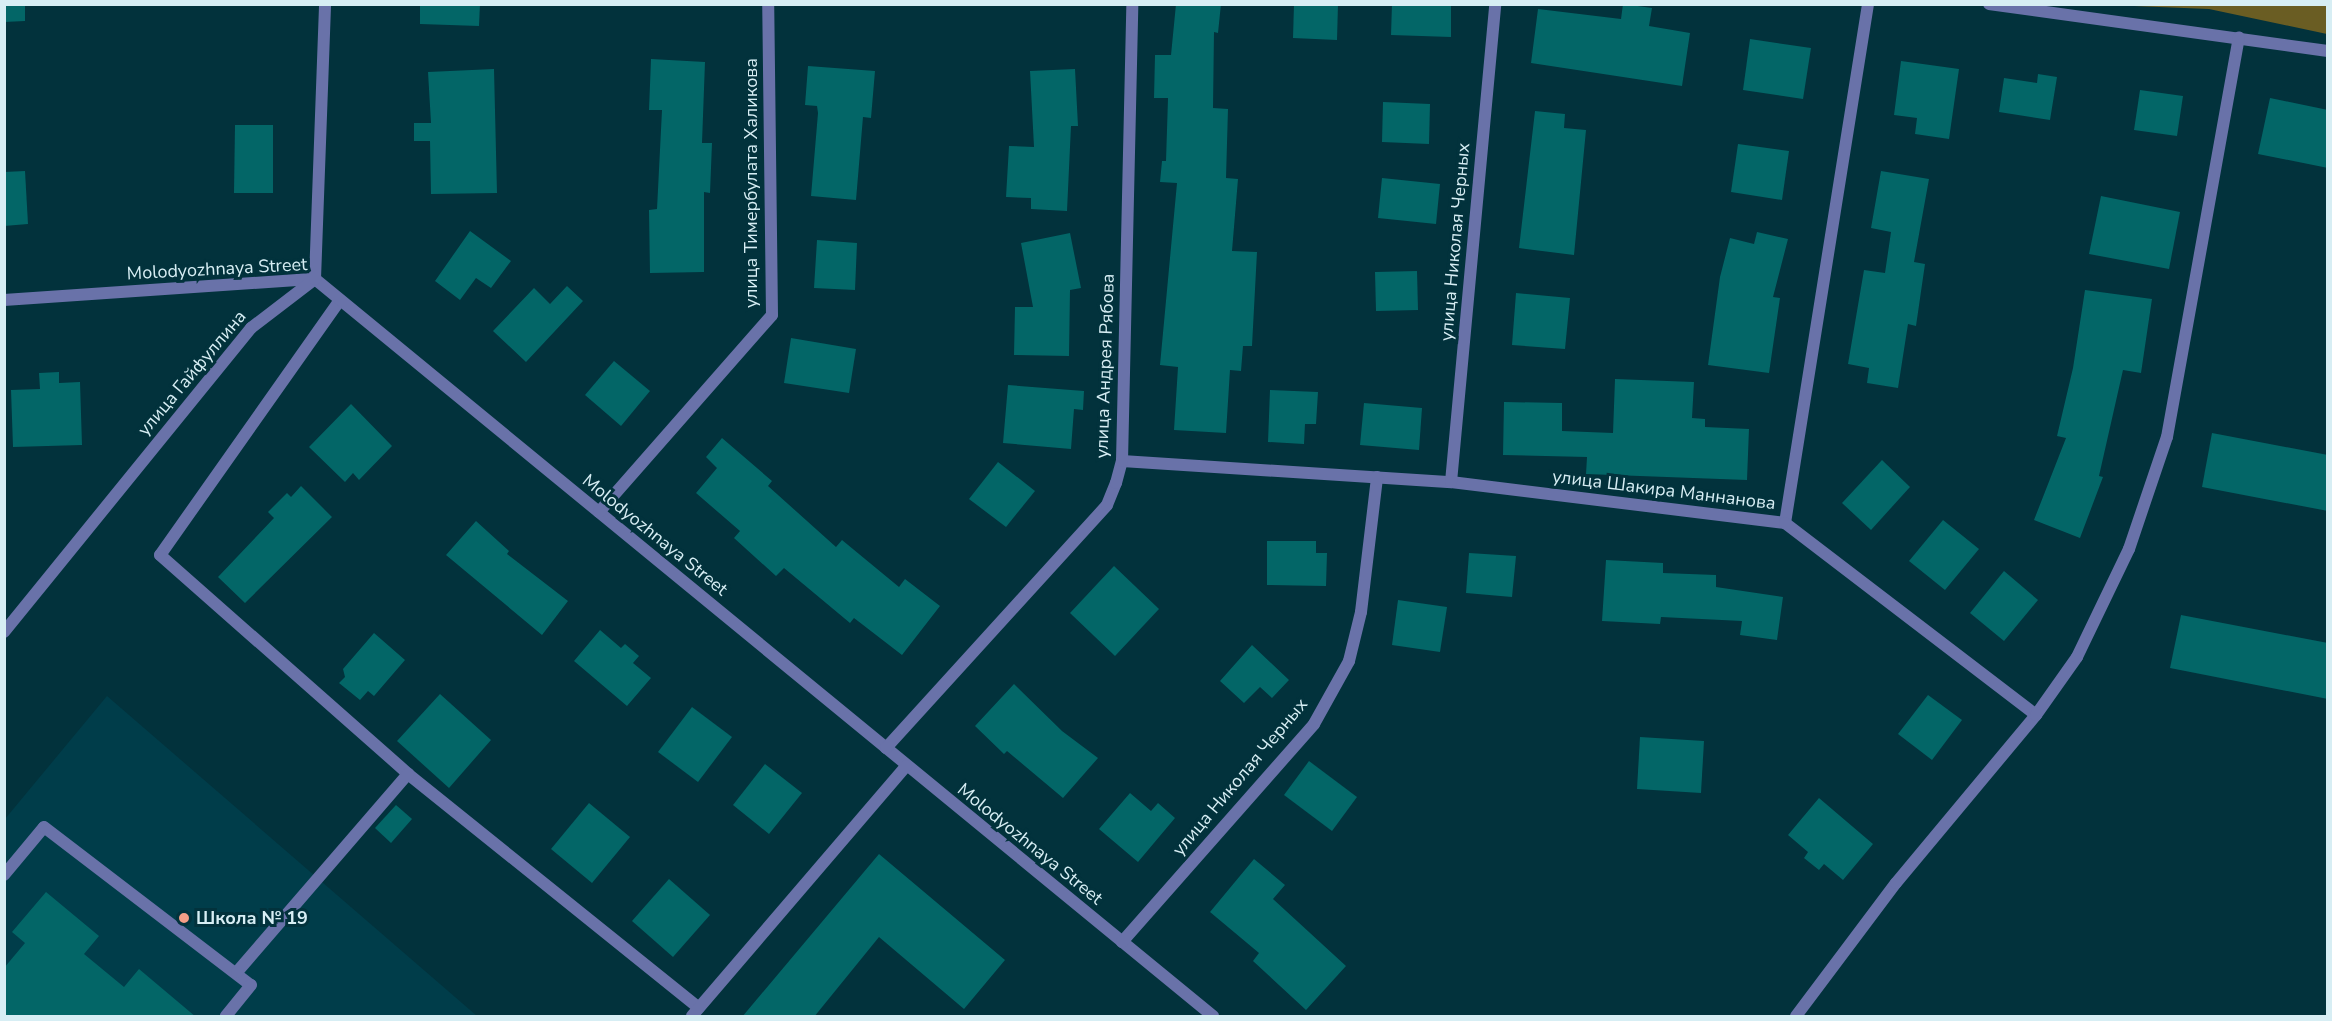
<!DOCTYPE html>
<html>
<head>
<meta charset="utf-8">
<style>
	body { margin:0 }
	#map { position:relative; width:2332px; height:1021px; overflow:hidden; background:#02323c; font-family:"Nunito Sans",sans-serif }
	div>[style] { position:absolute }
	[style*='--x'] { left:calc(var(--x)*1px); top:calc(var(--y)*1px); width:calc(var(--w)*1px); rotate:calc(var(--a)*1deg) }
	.built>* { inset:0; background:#003d4a }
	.forest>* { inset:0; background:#6a5d23 }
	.building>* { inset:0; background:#036667 }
	.lane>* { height:12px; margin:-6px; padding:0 6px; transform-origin:6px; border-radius:6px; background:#6972a9 }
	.street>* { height:12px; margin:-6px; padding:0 6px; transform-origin:6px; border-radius:6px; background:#6972a9 }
	.dots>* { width:16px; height:16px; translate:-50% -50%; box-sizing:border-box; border:3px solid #02323c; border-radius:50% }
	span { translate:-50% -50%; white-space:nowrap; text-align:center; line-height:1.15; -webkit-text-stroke:6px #02323c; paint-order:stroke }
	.street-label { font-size:18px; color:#d7eef4 }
	.poi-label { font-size:18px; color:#d7eef4; font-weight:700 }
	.left { translate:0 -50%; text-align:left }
	.frame { position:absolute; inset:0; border:6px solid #d7eef4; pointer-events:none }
</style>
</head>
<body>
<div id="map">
	<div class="built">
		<i style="clip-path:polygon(107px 696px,477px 1016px,5px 1016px,5px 819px)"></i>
	</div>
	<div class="forest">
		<i style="clip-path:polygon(2109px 5px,2327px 5px,2327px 34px,2209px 9px)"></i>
	</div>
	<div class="building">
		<i style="clip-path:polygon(4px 4px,25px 4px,25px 21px,4px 22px)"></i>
		<i style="clip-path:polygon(420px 4px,480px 4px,479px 26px,420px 24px)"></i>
		<i style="clip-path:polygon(1176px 4px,1221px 4px,1218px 33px,1214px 32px,1213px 108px,1228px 109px,1226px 178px,1238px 179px,1232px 251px,1257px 252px,1252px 346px,1243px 346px,1241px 371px,1230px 370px,1226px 433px,1174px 430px,1178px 367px,1160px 365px,1177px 183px,1160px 182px,1162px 161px,1166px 161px,1168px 98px,1154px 98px,1155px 55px,1171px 55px)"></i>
		<i style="clip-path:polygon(1294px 4px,1338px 4px,1337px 40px,1293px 38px)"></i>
		<i style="clip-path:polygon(1392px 4px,1451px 4px,1451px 37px,1391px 35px)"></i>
		<i style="clip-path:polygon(1623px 4px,1652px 8px,1649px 26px,1690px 33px,1682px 86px,1531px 63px,1538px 9px,1621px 19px)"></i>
		<i style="clip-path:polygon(1750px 39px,1811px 48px,1803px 99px,1743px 90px)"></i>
		<i style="clip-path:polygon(651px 59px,705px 62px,702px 143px,712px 143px,710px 193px,704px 192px,704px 272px,650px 273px,649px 210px,657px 209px,662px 110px,649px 110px)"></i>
		<i style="clip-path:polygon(1901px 61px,1959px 69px,1949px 139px,1915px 134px,1917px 118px,1894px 115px)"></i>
		<i style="clip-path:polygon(808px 66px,875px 71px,871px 118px,863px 117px,856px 200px,811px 196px,818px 113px,817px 106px,805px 105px)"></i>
		<i style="clip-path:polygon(494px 69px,497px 193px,431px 194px,430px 141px,414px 141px,414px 123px,431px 123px,428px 72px)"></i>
		<i style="clip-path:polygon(1075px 69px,1078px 126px,1071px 126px,1067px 211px,1031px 209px,1031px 198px,1006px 197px,1009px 146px,1034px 147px,1030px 71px)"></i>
		<i style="clip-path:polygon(2038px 74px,2057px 77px,2050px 120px,1999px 112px,2004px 78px,2037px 83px)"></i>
		<i style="clip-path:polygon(2140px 90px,2183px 96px,2177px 136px,2134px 130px)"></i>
		<i style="clip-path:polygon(2270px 98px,2328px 110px,2328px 168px,2258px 154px)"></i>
		<i style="clip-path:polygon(1383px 102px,1430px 104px,1429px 144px,1382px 142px)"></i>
		<i style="clip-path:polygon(1535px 111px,1565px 114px,1564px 128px,1586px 130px,1574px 255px,1519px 248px)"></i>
		<i style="clip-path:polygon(235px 125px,273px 125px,273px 193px,234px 193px)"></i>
		<i style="clip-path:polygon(1738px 144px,1789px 151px,1782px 200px,1731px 192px)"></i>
		<i style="clip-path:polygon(25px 171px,28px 224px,4px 226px,4px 172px)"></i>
		<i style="clip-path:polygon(1881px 171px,1929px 179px,1914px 262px,1925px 264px,1916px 326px,1908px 324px,1898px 388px,1867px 383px,1869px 368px,1848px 364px,1864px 270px,1885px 273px,1891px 232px,1871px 228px)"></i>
		<i style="clip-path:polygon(1382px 178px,1440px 184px,1436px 224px,1378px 218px)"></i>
		<i style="clip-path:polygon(2101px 196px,2180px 212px,2169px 269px,2089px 254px)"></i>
		<i style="clip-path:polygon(470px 231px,511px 261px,491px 288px,476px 278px,460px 300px,435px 281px)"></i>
		<i style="clip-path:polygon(1757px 232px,1788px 239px,1773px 297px,1780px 298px,1769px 373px,1708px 365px,1720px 277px,1730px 238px,1754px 244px)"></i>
		<i style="clip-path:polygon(1070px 233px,1081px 288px,1070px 290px,1069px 356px,1014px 355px,1015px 307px,1033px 307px,1021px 243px)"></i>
		<i style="clip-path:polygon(817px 240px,857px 243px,855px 290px,814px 288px)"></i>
		<i style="clip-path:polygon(1417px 271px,1418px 310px,1376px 311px,1375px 272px)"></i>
		<i style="clip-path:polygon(567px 286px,583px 301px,526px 362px,493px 331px,534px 288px,550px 304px)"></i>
		<i style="clip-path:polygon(2085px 290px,2152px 299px,2141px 373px,2123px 370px,2099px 476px,2103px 477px,2080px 538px,2034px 520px,2066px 438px,2057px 436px,2073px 368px)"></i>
		<i style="clip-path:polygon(1516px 293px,1570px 298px,1565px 349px,1512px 345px)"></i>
		<i style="clip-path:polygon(791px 338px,856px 349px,849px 393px,784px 383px)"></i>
		<i style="clip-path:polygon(614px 361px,650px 391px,621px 426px,585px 395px)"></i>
		<i style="clip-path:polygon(59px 372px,59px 383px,80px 382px,82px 445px,13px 447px,11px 390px,40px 389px,39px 373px)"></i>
		<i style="clip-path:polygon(1615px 379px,1694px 382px,1692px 418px,1705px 419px,1705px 427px,1749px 429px,1747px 480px,1586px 474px,1587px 457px,1503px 455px,1504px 402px,1562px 403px,1562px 431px,1613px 433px)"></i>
		<i style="clip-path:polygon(1008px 385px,1084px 391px,1083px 410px,1074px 409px,1071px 449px,1003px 443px)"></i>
		<i style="clip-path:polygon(1270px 390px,1318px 392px,1316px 424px,1305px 424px,1304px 444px,1268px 442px)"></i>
		<i style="clip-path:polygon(1364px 403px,1422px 408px,1419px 450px,1360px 445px)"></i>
		<i style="clip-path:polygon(351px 404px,392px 446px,359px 480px,353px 473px,345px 482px,309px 447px)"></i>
		<i style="clip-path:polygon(2212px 433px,2328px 455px,2328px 511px,2202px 487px)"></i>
		<i style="clip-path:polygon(722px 438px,772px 481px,768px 486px,836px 547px,842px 540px,899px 587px,905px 579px,940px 606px,902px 655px,854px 618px,850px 623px,784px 568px,776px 576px,734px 538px,740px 531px,696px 493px,717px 468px,706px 457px)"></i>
		<i style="clip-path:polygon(1882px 460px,1910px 487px,1871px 530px,1842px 503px)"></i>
		<i style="clip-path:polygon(998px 462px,1035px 491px,1006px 527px,969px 499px)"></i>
		<i style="clip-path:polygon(301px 486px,332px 517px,245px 603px,218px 577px,274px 518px,268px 512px,287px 493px,291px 497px)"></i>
		<i style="clip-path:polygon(1943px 520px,1979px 549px,1945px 590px,1909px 561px)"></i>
		<i style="clip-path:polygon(476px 521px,509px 551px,507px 554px,568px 601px,542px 635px,446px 555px)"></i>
		<i style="clip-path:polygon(1267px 541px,1316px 541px,1316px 553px,1327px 553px,1326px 586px,1267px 585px)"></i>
		<i style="clip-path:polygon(1469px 553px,1516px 556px,1512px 597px,1466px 593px)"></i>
		<i style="clip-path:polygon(1606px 560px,1663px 563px,1663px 573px,1716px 575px,1716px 587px,1783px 597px,1777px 640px,1740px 635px,1742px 621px,1661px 617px,1660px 624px,1602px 621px)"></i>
		<i style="clip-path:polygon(1114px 566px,1159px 609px,1115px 656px,1070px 613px)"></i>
		<i style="clip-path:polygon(2004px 571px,2038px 600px,2004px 641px,1970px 613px)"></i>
		<i style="clip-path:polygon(1398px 600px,1447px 607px,1440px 652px,1392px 645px)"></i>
		<i style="clip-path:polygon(2181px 615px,2328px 643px,2328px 699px,2170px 668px)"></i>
		<i style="clip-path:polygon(600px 630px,621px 648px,625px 644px,639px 656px,633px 663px,651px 678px,627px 706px,574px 661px)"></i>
		<i style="clip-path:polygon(374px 633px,405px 660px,374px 696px,368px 691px,360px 700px,339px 683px,345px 677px,343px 669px)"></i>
		<i style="clip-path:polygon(1252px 645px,1289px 680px,1272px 698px,1260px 687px,1244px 703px,1220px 681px)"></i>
		<i style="clip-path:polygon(1014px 684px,1062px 731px,1098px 758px,1063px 798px,1007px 751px,1004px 754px,975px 726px)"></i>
		<i style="clip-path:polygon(440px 694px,491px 740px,449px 788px,397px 741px)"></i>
		<i style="clip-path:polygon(1928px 695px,1962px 720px,1932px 760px,1898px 734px)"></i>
		<i style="clip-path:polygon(692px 707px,732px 737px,698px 782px,658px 752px)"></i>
		<i style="clip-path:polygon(1640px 737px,1704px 741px,1701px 793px,1637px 789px)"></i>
		<i style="clip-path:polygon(1309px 761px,1357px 797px,1332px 831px,1284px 795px)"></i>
		<i style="clip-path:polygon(765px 764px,802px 793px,769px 834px,733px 805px)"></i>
		<i style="clip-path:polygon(1130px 793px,1151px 811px,1158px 803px,1175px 818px,1138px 862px,1099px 829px)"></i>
		<i style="clip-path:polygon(1819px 798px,1873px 844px,1843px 880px,1824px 864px,1819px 870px,1804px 858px,1808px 852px,1788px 835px)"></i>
		<i style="clip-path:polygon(589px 803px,630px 837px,592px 883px,551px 849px)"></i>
		<i style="clip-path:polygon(396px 805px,412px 819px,391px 843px,375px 828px)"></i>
		<i style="clip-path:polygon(879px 854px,1005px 960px,964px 1009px,879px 937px,814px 1017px,742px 1017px)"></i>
		<i style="clip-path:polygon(1254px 859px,1285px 885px,1273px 899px,1346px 966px,1306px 1010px,1253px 961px,1259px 953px,1210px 912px)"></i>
		<i style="clip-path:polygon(669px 879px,710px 915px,673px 957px,632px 921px)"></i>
		<i style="clip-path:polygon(46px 892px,99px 936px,84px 954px,124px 987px,139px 969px,196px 1017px,4px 1017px,4px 968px,25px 943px,12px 932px)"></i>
	</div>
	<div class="lane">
		<i style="--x:340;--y:300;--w:312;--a:125.2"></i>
		<i style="--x:160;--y:555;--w:331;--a:41.4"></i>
		<i style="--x:408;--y:774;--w:373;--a:38.8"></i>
		<i style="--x:4;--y:875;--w:62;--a:-50.2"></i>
		<i style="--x:44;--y:827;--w:260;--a:37.4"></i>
		<i style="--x:251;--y:985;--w:40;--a:129"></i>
		<i style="--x:237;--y:972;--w:262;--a:-49.2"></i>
	</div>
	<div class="street">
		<i style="--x:1989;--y:4;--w:342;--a:7.9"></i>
		<i style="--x:4;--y:300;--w:312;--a:-3.9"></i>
		<i style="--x:315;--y:279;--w:1162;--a:39.38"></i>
		<i style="--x:1122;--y:461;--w:330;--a:3.7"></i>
		<i style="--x:1451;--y:482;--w:337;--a:7"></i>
		<i style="--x:1785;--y:523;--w:526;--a:-80.91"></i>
		<i style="--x:1451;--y:482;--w:480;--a:-84.7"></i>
		<i style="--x:599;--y:512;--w:262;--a:-48.7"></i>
		<i style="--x:772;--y:315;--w:311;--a:-90.7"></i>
		<i style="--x:1785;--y:523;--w:316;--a:37.4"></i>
		<i style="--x:4;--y:632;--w:392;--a:-50.9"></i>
		<i style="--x:251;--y:328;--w:81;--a:-37.4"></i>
		<i style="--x:315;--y:279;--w:275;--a:-87.9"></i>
		<i style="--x:886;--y:748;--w:328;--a:-47.7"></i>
		<i style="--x:1107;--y:505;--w:24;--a:-68"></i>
		<i style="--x:1116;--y:483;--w:23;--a:-75"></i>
		<i style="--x:1122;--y:461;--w:457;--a:-88.7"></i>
		<i style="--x:1122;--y:942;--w:290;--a:-48.6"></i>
		<i style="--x:1314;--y:724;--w:72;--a:-60.9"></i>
		<i style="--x:1349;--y:661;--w:50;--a:-76.2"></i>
		<i style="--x:1361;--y:612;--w:136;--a:-83.2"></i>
		<i style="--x:692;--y:1016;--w:329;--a:-49.4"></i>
		<i style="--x:1796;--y:1016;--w:166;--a:-53.1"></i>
		<i style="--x:1896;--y:883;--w:219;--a:-50.2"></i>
		<i style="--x:2036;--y:715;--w:71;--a:-54.7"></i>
		<i style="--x:2077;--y:657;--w:120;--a:-64.3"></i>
		<i style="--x:2129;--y:549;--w:118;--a:-71.3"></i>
		<i style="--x:2167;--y:437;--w:406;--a:-79.8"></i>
	</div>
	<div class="dots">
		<i style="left:184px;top:918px;background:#f49e87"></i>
	</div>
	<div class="street-label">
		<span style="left:751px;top:183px;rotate:-90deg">улица Тимербулата Халикова</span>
		<span style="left:1455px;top:242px;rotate:-85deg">улица Николая Черных</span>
		<span style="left:217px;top:269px;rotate:-3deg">Molodyozhnaya Street</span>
		<span style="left:1105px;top:366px;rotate:-88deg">улица Андрея Рябова</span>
		<span style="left:192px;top:373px;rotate:-50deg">улица Гайфуллина</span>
		<span style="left:1664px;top:490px;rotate:7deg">улица Шакира Маннанова</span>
		<span style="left:655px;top:535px;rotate:39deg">Molodyozhnaya Street</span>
		<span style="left:1240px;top:777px;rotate:-50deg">улица Николая Черных</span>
		<span style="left:1030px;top:844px;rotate:39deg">Molodyozhnaya Street</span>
	</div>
	<div class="poi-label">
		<span class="left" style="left:196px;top:918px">Школа № 19</span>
	</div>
	<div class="frame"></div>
</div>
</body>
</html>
